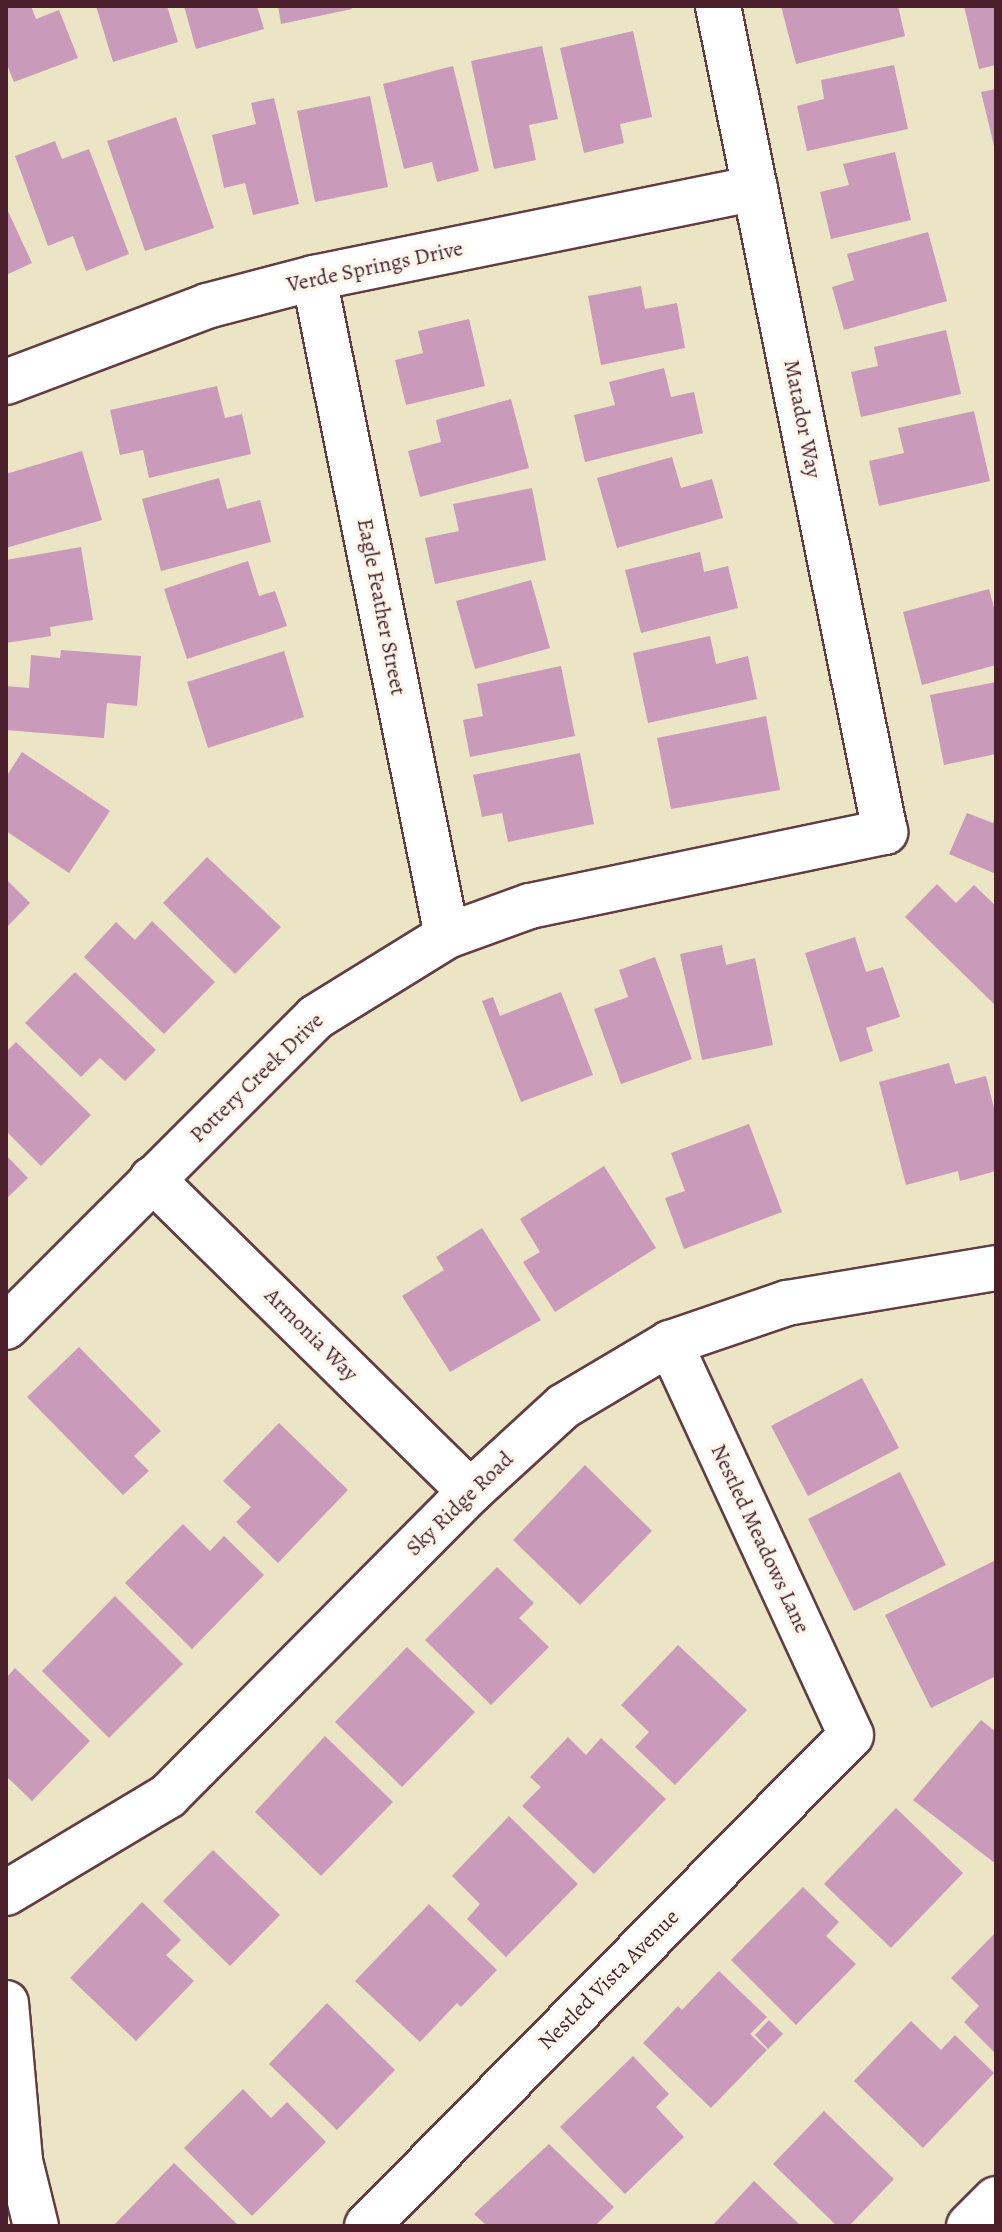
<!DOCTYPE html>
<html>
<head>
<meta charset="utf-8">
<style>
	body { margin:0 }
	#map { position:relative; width:1002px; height:2232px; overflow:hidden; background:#ebe5c6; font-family:Alegreya,serif }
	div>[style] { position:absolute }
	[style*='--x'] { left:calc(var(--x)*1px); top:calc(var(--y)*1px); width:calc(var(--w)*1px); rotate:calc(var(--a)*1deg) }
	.building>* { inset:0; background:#c99aba }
	.roads { filter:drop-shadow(2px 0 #623d42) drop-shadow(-2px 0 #623d42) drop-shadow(0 2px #623d42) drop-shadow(0 -2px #623d42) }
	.minor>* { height:44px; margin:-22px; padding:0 22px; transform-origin:22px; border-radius:22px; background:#fff }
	span { translate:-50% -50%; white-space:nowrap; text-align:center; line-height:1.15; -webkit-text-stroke:7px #fbf7ec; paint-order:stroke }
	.street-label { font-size:22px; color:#4a1f2b }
	.frame { position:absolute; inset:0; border:8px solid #4a1f2b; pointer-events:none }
</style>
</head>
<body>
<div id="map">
	<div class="building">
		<i style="clip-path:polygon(6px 6px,31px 6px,36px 19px,59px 10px,78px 58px,14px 82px,6px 62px)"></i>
		<i style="clip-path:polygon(96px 6px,167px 6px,178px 42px,113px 62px)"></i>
		<i style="clip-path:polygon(184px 6px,257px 6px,264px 29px,196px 49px)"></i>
		<i style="clip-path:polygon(278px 6px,351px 6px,352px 9px,281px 24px)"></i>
		<i style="clip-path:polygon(781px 6px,898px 6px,905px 36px,796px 64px)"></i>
		<i style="clip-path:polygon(964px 6px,996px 6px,996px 65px,979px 69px)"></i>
		<i style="clip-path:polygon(633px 31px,652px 117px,620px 124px,624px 143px,584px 153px,560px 48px)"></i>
		<i style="clip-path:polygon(542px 46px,558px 119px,529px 125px,536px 160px,494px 169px,471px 61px)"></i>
		<i style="clip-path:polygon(894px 65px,908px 129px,807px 151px,797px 106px,824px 99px,821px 80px)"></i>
		<i style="clip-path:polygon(453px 66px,479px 171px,437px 182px,432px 162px,404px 169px,383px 84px)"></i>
		<i style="clip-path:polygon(996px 89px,996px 150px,995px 150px,981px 92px)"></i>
		<i style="clip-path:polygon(370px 96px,388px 187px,315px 202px,297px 111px)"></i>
		<i style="clip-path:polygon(274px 98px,299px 204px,253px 215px,245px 183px,224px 188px,212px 135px,256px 124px,251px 103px)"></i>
		<i style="clip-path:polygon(176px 117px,214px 228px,145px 251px,107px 141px)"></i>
		<i style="clip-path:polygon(55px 141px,62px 159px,89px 149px,129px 254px,86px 271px,73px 236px,48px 246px,15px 156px)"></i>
		<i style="clip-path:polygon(895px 152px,911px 220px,831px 239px,820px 192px,849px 185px,843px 164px)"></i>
		<i style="clip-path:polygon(6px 207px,32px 263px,6px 275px)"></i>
		<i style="clip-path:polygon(928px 232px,947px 301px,844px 330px,832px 287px,854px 280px,847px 254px)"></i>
		<i style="clip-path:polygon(641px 286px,645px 309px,677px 303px,685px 348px,601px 365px,588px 296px)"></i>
		<i style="clip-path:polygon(469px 319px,485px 386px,406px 405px,395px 360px,423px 353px,418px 331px)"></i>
		<i style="clip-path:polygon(946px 330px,961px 394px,861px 417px,851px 372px,878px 366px,874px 347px)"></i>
		<i style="clip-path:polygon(664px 368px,671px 397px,694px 392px,703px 433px,585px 462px,574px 415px,615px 405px,609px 382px)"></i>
		<i style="clip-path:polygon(217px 386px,225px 418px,242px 414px,251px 454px,149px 478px,143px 450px,120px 455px,110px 410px)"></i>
		<i style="clip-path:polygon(511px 399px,529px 468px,420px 497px,408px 451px,441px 442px,436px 420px)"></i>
		<i style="clip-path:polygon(974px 411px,990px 481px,879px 506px,869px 461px,904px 453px,898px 428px)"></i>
		<i style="clip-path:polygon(82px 451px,102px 520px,6px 548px,6px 474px)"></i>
		<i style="clip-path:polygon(672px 457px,681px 488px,712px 479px,723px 518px,617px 548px,597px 478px)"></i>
		<i style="clip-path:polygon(219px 478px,227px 509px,260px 500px,271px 542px,161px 571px,142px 499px)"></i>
		<i style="clip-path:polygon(532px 488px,546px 560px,435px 584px,425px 538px,459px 531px,453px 504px)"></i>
		<i style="clip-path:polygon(81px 547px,93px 620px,50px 627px,51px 636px,6px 643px,6px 560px)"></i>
		<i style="clip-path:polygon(700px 552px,704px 572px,728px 566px,738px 608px,641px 633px,625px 570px)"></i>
		<i style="clip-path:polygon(248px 561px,259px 596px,275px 591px,287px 626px,187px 659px,164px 589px)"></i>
		<i style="clip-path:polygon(531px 580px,550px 648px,475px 669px,456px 601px)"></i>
		<i style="clip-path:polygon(989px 589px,996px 615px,996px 665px,922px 685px,903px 612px)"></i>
		<i style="clip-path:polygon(710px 636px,716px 664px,748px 656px,757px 699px,648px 723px,633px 653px)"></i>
		<i style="clip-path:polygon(61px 650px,141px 656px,137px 706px,107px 703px,104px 738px,6px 730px,6px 686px,29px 688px,31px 655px,60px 658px)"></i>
		<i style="clip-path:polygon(284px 651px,304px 717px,208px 748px,187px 682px)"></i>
		<i style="clip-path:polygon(561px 666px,575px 736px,470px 757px,463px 720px,483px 716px,477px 684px)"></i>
		<i style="clip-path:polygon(996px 682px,996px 754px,944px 765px,930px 695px)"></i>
		<i style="clip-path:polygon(766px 716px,780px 790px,671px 809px,657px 738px)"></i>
		<i style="clip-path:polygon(22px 752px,110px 811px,69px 873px,6px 831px,6px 777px)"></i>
		<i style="clip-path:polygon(580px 753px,594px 824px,508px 842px,502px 813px,482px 817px,473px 775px)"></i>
		<i style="clip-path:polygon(967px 813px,993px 823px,996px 816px,996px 874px,949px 854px)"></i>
		<i style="clip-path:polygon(207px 857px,281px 927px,235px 974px,163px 903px)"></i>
		<i style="clip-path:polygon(6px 879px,30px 903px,6px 928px)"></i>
		<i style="clip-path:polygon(937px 884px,956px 903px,974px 885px,996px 906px,996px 1006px,905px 917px)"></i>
		<i style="clip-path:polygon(152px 921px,215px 982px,164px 1034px,84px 957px,116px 922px,135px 940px)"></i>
		<i style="clip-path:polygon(855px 937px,866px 972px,883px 967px,900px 1017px,866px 1028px,873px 1051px,840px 1062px,805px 953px)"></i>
		<i style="clip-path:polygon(722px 945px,726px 965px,755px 958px,773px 1045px,702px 1060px,680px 954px)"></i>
		<i style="clip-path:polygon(655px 957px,692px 1059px,621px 1084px,594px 1009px,628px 997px,619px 970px)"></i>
		<i style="clip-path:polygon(75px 972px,156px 1050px,125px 1081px,100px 1058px,81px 1077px,25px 1023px)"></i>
		<i style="clip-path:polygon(561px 992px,593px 1075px,521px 1102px,482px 1001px,493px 997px,500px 1016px)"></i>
		<i style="clip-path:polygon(16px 1042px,91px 1115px,41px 1166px,6px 1131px,6px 1052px)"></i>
		<i style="clip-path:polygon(949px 1063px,955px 1084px,986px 1076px,996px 1116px,996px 1171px,960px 1181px,958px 1171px,906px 1185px,879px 1082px)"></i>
		<i style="clip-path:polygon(749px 1124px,782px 1212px,684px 1249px,665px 1198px,685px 1191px,671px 1153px)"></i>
		<i style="clip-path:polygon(6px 1155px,28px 1178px,6px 1199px)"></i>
		<i style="clip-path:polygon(604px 1166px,656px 1248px,555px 1312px,523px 1262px,540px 1252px,520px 1219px)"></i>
		<i style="clip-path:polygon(482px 1228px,541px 1320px,450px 1372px,402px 1296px,444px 1270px,436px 1257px)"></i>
		<i style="clip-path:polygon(79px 1347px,161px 1431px,134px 1456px,149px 1471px,123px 1495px,27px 1397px)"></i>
		<i style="clip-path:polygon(862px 1378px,899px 1448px,808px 1496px,771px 1426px)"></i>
		<i style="clip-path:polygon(279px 1423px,348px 1490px,278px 1563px,236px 1522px,251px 1507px,223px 1481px)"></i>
		<i style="clip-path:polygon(585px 1465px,652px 1531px,580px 1605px,513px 1540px)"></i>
		<i style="clip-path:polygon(900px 1472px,946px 1565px,854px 1611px,808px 1519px)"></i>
		<i style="clip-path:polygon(183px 1524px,210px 1551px,224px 1536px,264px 1575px,192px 1649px,125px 1583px)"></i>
		<i style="clip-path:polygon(996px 1560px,996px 1676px,931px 1708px,885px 1615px)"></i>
		<i style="clip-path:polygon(497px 1567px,534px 1603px,519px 1618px,549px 1647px,491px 1705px,425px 1640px)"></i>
		<i style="clip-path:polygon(115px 1596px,183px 1664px,109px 1738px,42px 1671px)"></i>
		<i style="clip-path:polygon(678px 1645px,747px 1710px,675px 1785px,635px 1747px,649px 1732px,621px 1705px)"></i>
		<i style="clip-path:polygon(407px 1647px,475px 1712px,402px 1787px,335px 1722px)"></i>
		<i style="clip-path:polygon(15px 1668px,90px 1741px,32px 1801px,6px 1776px,6px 1678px)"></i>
		<i style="clip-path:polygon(981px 1720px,996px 1732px,996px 1864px,913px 1800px)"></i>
		<i style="clip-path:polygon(325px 1736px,393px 1802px,321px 1876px,255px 1812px)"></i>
		<i style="clip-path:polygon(568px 1737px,586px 1755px,601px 1738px,666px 1799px,594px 1874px,522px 1806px,541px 1787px,530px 1777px)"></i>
		<i style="clip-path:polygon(896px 1808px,963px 1873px,891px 1948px,824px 1884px)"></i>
		<i style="clip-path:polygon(509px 1816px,578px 1884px,506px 1957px,467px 1919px,480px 1904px,452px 1876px)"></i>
		<i style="clip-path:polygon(213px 1850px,280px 1915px,230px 1966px,163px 1901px)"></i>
		<i style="clip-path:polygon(803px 1887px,839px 1922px,826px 1936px,856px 1964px,796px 2025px,731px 1960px)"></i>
		<i style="clip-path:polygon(142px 1902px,181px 1940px,166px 1955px,194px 1981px,136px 2041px,70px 1978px)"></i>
		<i style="clip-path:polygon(429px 1904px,497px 1970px,461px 2007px,457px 2003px,420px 2042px,355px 1981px)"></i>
		<i style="clip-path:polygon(996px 1932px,996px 2054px,964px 2022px,979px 2006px,951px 1978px)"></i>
		<i style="clip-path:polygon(719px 1971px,767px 2017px,750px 2034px,767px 2050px,711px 2108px,643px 2043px,678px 2006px,682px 2010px)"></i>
		<i style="clip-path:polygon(327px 2003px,395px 2070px,337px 2130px,269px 2064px)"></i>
		<i style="clip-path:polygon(769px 2020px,783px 2034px,768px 2049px,755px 2035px)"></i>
		<i style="clip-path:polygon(911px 2021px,941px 2050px,955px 2035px,994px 2073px,923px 2148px,854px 2081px)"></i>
		<i style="clip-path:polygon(633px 2056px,669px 2094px,656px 2107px,684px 2137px,625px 2194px,560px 2127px)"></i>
		<i style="clip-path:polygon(243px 2089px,271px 2118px,287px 2102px,326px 2142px,252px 2216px,184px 2148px)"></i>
		<i style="clip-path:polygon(824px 2111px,894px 2179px,849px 2226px,837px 2226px,773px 2164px)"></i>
		<i style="clip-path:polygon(549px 2144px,614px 2207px,595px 2226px,487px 2226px,474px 2214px)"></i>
		<i style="clip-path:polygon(174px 2163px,239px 2226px,113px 2226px)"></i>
		<i style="clip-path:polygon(754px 2181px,801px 2226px,712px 2226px)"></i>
	</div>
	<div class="roads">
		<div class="minor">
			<i style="--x:314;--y:278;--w:671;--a:78.57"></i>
			<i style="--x:6;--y:382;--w:215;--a:-20.7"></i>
			<i style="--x:207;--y:306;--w:111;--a:-14.7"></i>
			<i style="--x:314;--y:278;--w:450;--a:-11.5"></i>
			<i style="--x:152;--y:1179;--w:446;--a:44.5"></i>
			<i style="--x:6;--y:1327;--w:438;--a:-45"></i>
			<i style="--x:316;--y:1017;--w:154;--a:-31.7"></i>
			<i style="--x:447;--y:936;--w:88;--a:-19.9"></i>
			<i style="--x:530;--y:906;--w:363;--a:-11.8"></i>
			<i style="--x:885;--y:832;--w:843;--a:-101.43"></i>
			<i style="--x:6;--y:1893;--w:189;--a:-30.9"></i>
			<i style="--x:168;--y:1796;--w:429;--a:-45.2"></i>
			<i style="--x:470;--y:1492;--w:127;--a:-42.5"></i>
			<i style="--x:564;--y:1406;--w:123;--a:-30.7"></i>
			<i style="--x:670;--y:1343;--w:124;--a:-18.9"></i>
			<i style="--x:787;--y:1303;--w:212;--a:-9.5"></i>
			<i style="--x:6;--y:2003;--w:159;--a:84.9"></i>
			<i style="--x:20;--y:2161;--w:67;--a:76.2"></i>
			<i style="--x:367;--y:2226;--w:689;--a:-45.41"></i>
			<i style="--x:851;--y:1735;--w:432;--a:-114.8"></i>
			<i style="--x:969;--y:2226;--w:38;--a:-45"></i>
		</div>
	</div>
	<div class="street-label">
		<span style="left:375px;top:267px;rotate:-12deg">Verde Springs Drive</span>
		<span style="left:802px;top:419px;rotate:79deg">Matador Way</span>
		<span style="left:381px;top:607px;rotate:79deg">Eagle Feather Street</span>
		<span style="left:257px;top:1078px;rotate:-44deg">Pottery Creek Drive</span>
		<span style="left:311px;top:1335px;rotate:45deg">Armonia Way</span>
		<span style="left:460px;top:1504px;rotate:-44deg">Sky Ridge Road</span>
		<span style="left:760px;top:1539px;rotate:65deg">Nestled Meadows Lane</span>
		<span style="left:609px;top:1980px;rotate:-45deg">Nestled Vista Avenue</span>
	</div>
	<div class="frame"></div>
</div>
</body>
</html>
